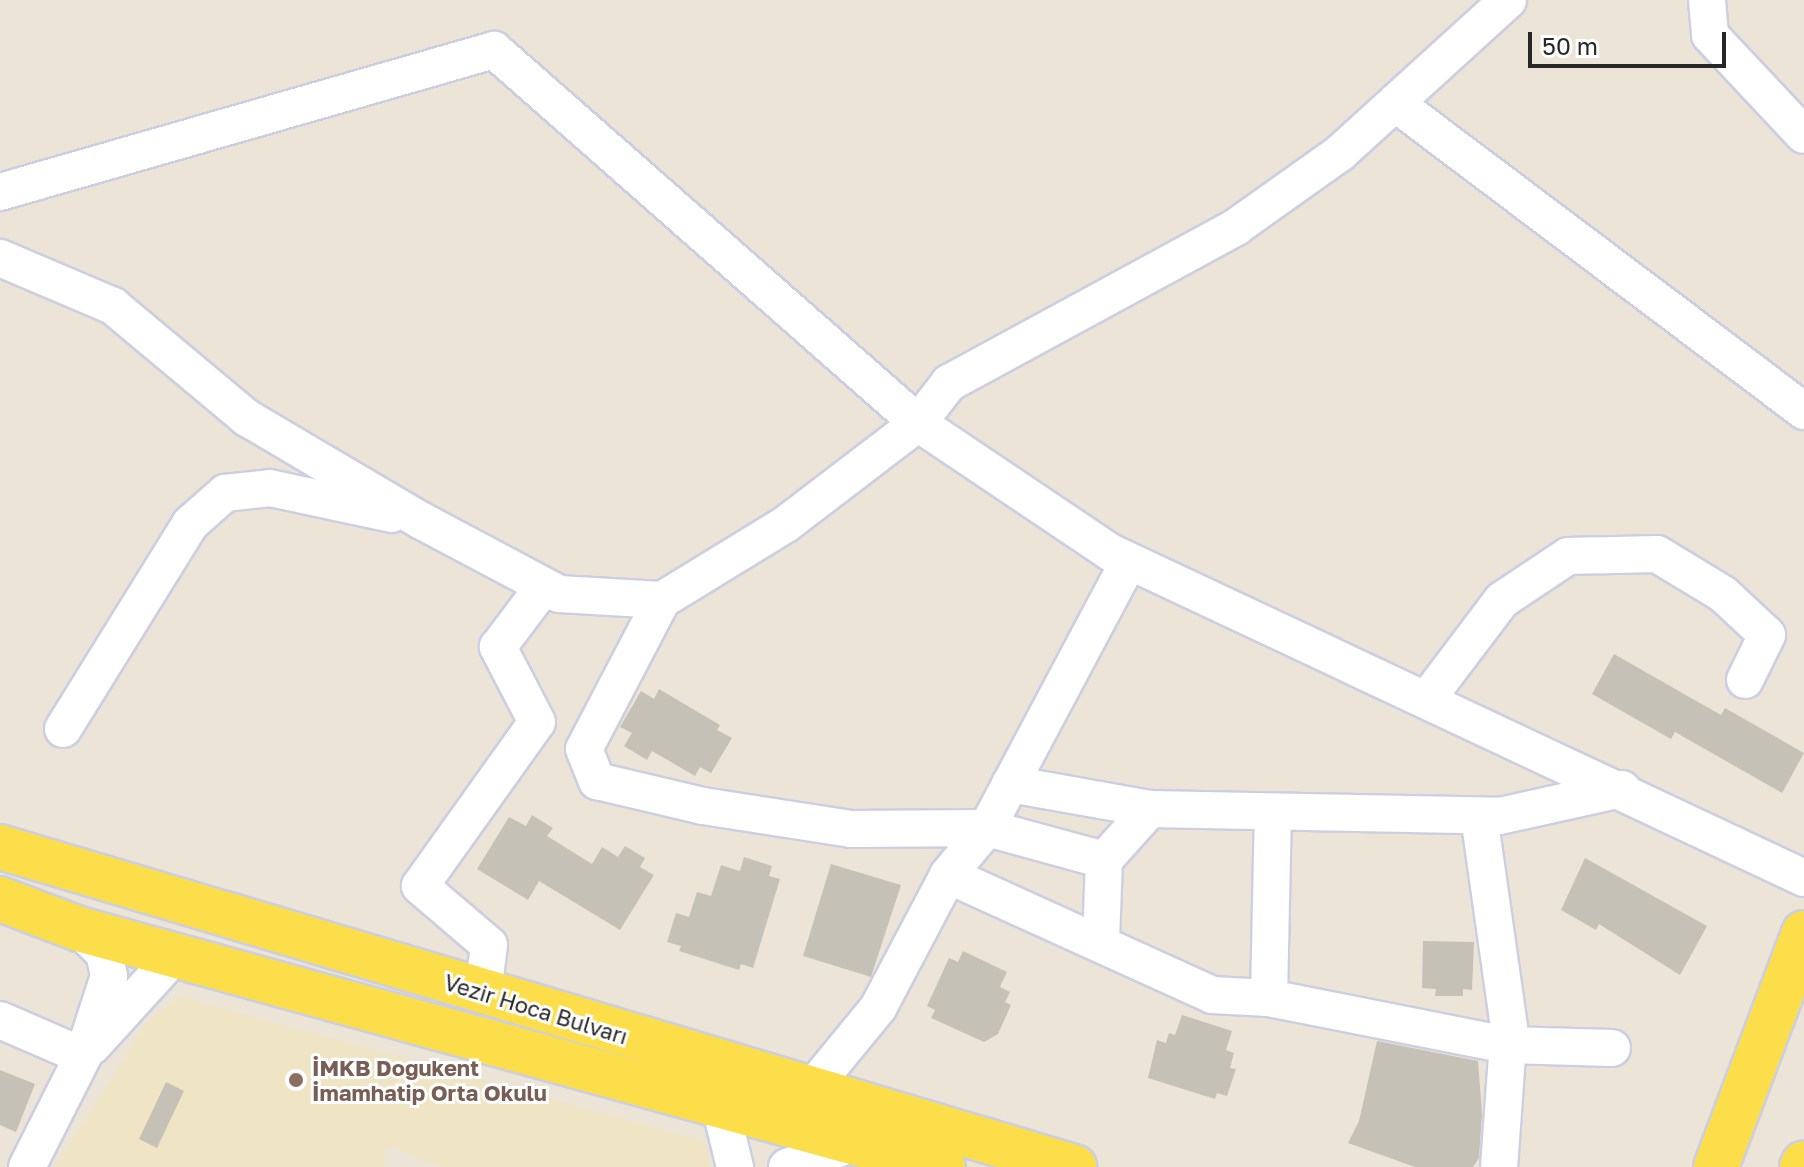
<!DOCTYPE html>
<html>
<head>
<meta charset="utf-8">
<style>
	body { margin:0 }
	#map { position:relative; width:1804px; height:1167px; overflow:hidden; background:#ece4d7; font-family:"Golos Text",sans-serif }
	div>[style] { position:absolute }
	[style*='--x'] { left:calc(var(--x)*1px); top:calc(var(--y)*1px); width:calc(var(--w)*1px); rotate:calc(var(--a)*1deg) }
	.education>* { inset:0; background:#efe4c4 }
	.building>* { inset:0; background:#c6c1b7 }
	.roads { filter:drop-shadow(2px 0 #cccfe2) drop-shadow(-2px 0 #cccfe2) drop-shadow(0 2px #cccfe2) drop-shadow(0 -2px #cccfe2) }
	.minor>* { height:36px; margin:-18px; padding:0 18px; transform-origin:18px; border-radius:18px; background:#fff }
	.major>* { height:44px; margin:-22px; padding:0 22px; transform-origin:22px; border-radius:22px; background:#fcde4b }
	.dots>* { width:22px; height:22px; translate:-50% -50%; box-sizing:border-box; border:4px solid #fff; border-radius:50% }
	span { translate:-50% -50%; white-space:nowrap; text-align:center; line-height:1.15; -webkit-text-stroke:6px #fff; paint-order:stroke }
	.street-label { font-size:22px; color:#272727 }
	.education-label { font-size:22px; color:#785e54; font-weight:700 }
	.left { translate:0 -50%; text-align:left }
	.scale { position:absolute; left:1528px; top:32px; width:198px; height:36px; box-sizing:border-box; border:4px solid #272727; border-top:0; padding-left:10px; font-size:24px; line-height:28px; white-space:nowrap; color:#272727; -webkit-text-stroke:6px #fff; paint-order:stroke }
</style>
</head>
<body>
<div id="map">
	<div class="education">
		<i style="clip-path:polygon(181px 997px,706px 1142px,710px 1167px,442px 1167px,386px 1145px,384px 1167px,55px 1167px,150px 1018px)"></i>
	</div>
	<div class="building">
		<i style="clip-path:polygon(1614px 654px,1721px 715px,1725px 708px,1804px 753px,1782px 793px,1675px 732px,1671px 739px,1592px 694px)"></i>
		<i style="clip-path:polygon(659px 689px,720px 725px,717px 730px,732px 738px,711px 773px,700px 767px,695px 776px,652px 751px,647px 760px,624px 746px,632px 733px,620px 727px,641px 691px,654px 699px)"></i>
		<i style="clip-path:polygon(532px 815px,553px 828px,547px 836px,592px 864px,602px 847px,618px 857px,625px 846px,645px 858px,640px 867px,654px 875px,620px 930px,539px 881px,528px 900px,477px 869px,509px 817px,526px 826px)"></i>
		<i style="clip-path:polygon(744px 857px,772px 866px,769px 876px,780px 879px,753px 968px,741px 964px,739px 970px,679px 951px,681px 946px,667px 942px,676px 913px,689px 917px,697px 892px,711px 896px,721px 865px,740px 871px)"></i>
		<i style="clip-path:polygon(1585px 858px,1707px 926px,1680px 975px,1599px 924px,1596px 930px,1561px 910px)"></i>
		<i style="clip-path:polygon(831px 864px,901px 885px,871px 977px,803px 956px)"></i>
		<i style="clip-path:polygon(1423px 941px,1474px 942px,1472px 990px,1463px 989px,1463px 996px,1435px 996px,1436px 989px,1422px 988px)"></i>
		<i style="clip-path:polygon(963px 951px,1007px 972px,1000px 987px,1010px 992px,1005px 1002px,1011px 1005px,998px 1034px,984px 1042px,931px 1018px,935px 1010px,927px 1006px,949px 958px,958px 962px)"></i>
		<i style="clip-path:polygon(1182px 1015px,1232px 1031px,1226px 1050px,1234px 1053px,1230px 1068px,1236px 1069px,1227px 1096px,1217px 1093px,1215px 1099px,1148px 1078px,1157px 1040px,1166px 1043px,1169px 1033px,1175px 1035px)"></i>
		<i style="clip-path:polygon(1377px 1041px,1478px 1061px,1482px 1113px,1479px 1158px,1473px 1167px,1415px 1167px,1348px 1143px,1359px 1121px)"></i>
		<i style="clip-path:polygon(0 1070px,35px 1084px,16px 1132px,0 1125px)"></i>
		<i style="clip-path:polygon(166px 1082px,184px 1091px,157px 1148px,139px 1139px)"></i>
	</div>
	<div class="roads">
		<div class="minor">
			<i style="--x:1707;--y:0;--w:35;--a:85"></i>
			<i style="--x:1710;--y:35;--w:137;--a:46.8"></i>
			<i style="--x:1395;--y:103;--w:512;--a:36.98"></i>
			<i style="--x:0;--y:192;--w:514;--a:-16.04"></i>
			<i style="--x:494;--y:50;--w:565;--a:41.34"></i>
			<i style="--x:918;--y:423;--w:231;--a:33.9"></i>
			<i style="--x:1110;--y:552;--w:767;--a:25.16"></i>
			<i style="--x:0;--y:258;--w:123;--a:23"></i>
			<i style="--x:113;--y:306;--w:175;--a:39.9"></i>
			<i style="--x:247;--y:418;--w:201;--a:30.5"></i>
			<i style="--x:420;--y:520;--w:157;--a:28"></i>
			<i style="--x:559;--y:594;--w:103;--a:3.3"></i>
			<i style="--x:662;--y:600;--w:145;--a:-31.5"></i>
			<i style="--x:786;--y:524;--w:166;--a:-37.4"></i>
			<i style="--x:918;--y:423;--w:51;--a:-52.2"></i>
			<i style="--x:949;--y:383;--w:327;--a:-28.5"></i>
			<i style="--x:1236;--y:227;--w:128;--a:-35.4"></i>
			<i style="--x:1340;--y:153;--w:227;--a:-42.3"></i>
			<i style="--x:662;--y:600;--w:168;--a:117.6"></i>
			<i style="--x:584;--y:749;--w:35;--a:68"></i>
			<i style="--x:597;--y:781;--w:109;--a:13.3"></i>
			<i style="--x:703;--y:806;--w:150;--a:8.8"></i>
			<i style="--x:851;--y:829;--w:136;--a:-0.4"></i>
			<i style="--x:987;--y:828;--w:121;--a:15.3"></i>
			<i style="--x:1104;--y:860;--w:69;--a:-48"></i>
			<i style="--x:1150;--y:809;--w:350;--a:1.1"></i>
			<i style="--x:1500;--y:816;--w:125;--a:-12.5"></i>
			<i style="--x:1427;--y:699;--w:124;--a:-52.9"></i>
			<i style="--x:1502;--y:600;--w:79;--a:-33.7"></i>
			<i style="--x:1568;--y:556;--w:89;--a:-1.3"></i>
			<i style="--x:1657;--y:554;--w:77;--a:31.2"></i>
			<i style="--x:1723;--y:594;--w:60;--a:43"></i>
			<i style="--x:1767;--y:635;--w:50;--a:116.1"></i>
			<i style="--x:63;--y:729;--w:241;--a:-58.2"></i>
			<i style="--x:190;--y:524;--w:47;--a:-41.5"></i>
			<i style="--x:225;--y:493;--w:45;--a:-6.3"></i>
			<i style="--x:270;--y:488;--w:124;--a:12.1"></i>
			<i style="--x:1010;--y:784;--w:142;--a:10.1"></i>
			<i style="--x:1479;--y:816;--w:214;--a:81.9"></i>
			<i style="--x:1509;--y:1028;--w:139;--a:94.1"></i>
			<i style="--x:948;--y:875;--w:290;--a:24.4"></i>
			<i style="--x:1212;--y:995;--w:57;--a:3"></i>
			<i style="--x:1269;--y:998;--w:243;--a:11.2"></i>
			<i style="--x:1507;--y:1045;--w:105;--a:1.6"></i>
			<i style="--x:1101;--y:941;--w:81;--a:-87.9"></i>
			<i style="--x:483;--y:992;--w:47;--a:-82.7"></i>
			<i style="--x:489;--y:945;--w:91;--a:-139.5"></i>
			<i style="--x:420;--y:886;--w:201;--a:-54.5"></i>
			<i style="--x:537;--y:722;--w:85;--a:-117.5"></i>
			<i style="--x:498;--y:647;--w:76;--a:-53"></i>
			<i style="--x:1269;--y:998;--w:185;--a:-88.8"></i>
			<i style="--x:0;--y:1020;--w:90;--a:23.4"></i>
			<i style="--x:92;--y:1046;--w:123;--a:-47.6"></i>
			<i style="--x:809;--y:1092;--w:109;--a:-50.6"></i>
			<i style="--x:878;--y:1008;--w:150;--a:-62.2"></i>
			<i style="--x:948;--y:875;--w:61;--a:-50.3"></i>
			<i style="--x:987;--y:828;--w:302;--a:-62"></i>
			<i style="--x:719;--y:1102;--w:67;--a:76.2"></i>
			<i style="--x:27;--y:1167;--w:124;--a:-63.2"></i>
			<i style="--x:83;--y:1056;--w:84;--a:-72"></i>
			<i style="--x:109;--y:976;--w:24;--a:-102"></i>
			<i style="--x:104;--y:953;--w:35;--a:-136"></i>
			<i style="--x:787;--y:1167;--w:77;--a:-19.6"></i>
		</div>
		<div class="major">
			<i style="--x:0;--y:847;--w:1121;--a:16.59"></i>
			<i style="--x:0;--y:899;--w:85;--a:20.8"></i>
			<i style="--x:79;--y:929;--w:896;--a:15.4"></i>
			<i style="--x:1716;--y:1167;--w:250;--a:-69.4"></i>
			<i style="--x:1802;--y:1167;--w:4;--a:-63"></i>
		</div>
	</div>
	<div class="dots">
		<i style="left:296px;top:1080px;background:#8d6e63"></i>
	</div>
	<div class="street-label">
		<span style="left:536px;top:1009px;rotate:17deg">Vezir Hoca Bulvarı</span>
	</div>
	<div class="education-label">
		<span class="left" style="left:312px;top:1080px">İMKB Doğukent<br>İmamhatip Orta Okulu</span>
	</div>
	<div class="scale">50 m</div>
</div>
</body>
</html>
